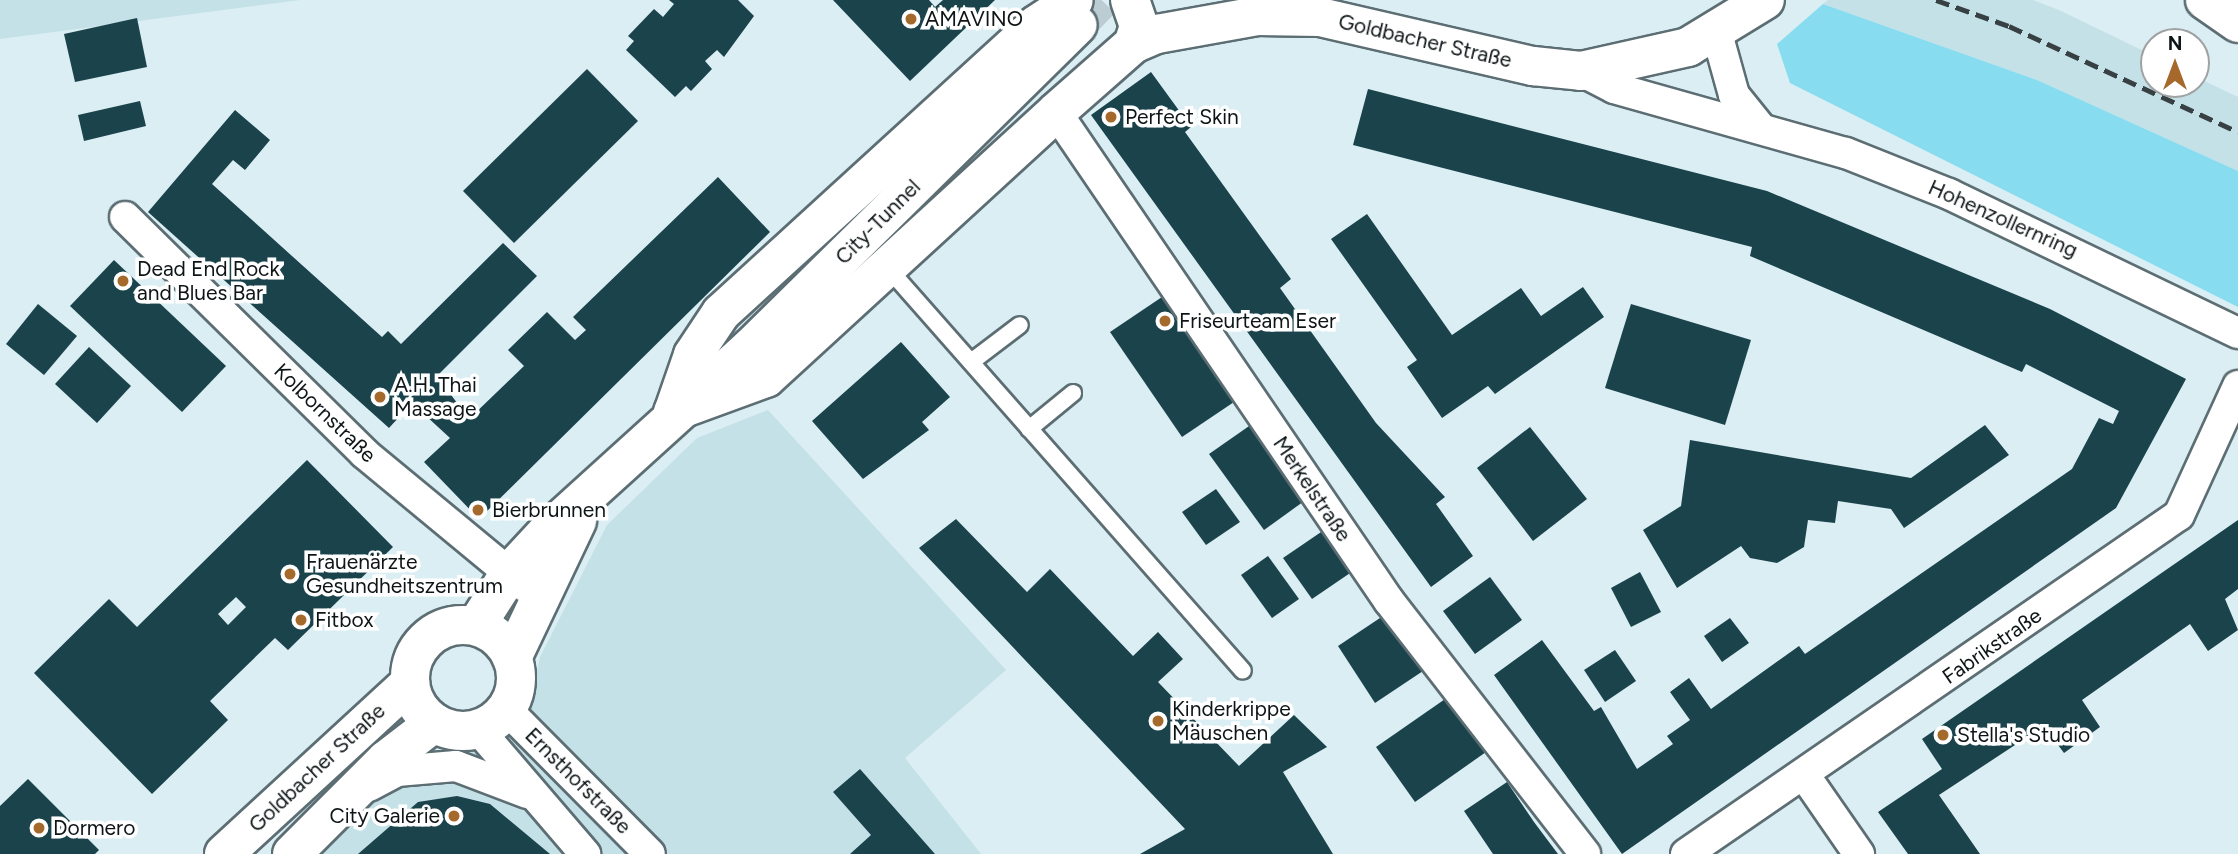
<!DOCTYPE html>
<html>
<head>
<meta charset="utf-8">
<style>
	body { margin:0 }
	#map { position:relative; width:2238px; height:854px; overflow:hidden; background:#daeef3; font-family:Figtree,sans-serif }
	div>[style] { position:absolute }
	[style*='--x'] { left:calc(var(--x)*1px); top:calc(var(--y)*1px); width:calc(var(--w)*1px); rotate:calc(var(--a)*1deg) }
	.built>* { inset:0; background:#c4e1e8 }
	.green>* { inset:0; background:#88dcef }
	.building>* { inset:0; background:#1b434c }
	.secondary-tunnel>* { height:38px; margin-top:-19px; transform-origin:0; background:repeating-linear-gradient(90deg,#bbcdd2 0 38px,transparent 0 57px) }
	.roads { filter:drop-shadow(2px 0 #5c6e73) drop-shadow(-2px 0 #5c6e73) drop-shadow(0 2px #5c6e73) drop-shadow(0 -2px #5c6e73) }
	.lane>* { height:16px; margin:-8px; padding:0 8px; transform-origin:8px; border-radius:8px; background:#fff }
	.street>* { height:30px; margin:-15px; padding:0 15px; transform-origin:15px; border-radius:15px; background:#fff }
	.secondary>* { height:38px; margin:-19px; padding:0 19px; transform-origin:19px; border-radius:19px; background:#fff }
	.secondary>.ring { margin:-19px; padding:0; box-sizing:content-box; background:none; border:38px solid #fff; border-radius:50% }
	.highway>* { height:38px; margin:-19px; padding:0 19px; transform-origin:19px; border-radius:19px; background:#fff }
	.rail>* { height:5px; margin-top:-2.5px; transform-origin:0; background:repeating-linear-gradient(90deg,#374144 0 14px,transparent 0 21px) }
	.dots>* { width:19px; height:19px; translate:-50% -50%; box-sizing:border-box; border:4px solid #fff; border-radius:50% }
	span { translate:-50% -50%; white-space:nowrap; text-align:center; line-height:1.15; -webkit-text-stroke:7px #fff; paint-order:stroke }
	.poi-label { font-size:21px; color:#0e1517 }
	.left { translate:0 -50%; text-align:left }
	.right { translate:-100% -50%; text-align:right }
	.street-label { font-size:21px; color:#0e1517 }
	.north { position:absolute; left:2140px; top:28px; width:70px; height:70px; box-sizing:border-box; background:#fff; border:2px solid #9fa1a2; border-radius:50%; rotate:0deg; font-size:19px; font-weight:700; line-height:28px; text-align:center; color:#0e1517 }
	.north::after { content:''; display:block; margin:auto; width:24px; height:32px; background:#a5692b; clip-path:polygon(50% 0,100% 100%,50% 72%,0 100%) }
</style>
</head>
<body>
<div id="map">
	<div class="built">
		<i style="clip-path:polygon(0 0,300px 0,0 39px)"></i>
		<i style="clip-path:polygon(1828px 0,2033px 0,2059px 10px,2154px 56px,2154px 84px,2196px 84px,2196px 77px,2238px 97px,2238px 171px,2037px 80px,1823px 4px)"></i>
		<i style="clip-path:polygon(768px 410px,1006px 670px,905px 758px,981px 854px,319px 854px,416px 758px,506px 747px,527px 723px,540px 657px,607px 525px,697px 438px)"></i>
	</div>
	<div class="green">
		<i style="clip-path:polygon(1823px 4px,2037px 80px,2238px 171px,2238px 307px,1790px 83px,1777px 44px)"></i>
	</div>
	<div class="building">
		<i style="clip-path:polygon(669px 0,738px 0,754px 16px,724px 57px,717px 50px,705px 61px,712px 69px,691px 91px,686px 86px,675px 97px,626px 50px,634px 41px,628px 36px,654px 9px,663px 17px,674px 4px)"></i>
		<i style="clip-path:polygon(833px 0,929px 0,935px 7px,943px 0,995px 0,910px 81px)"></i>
		<i style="clip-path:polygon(137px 18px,147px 67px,75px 82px,64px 34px)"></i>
		<i style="clip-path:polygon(587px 69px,638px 121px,514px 243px,463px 191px)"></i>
		<i style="clip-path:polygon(1151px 72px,1191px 127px,1185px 132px,1291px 279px,1280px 288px,1376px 423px,1445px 497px,1436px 504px,1473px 556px,1431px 587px,1091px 115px)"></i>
		<i style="clip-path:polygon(1368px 89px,1767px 191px,2050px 309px,2186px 379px,2116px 508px,1622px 854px,1494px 675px,1542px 640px,1594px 711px,1601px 707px,1637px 769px,1673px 744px,1667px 736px,1690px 720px,1670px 692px,1689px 678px,1711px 709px,1799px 646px,1805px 654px,2072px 469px,2099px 418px,2113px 424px,2119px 411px,2026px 364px,2022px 372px,1750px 256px,1752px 247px,1353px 145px)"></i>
		<i style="clip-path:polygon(140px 101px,146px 126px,84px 141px,78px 115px)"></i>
		<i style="clip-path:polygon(235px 110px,270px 140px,245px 170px,233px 160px,212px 184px,382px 337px,388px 331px,401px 344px,503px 243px,537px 276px,437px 376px,469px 419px,524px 366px,508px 350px,547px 312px,575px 340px,586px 330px,573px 317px,718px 177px,770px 232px,479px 519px,424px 462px,450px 438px,412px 403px,389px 428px,148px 212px)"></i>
		<i style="clip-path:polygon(1367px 214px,1452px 335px,1521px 288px,1541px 316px,1583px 287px,1604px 317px,1495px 394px,1488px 386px,1442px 418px,1407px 367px,1417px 360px,1331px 239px)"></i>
		<i style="clip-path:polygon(114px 260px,226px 366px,182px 412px,70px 306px)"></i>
		<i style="clip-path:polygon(1162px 297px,1234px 402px,1182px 437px,1110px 332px)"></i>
		<i style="clip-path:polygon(38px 304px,77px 336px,44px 375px,6px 344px)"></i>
		<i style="clip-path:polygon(1631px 304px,1751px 340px,1725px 425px,1605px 388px)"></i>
		<i style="clip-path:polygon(901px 342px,950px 397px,922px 422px,929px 430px,863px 479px,812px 421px)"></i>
		<i style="clip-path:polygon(89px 347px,131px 386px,97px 423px,55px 384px)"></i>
		<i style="clip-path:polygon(1252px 424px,1307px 499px,1264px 530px,1209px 454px)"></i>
		<i style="clip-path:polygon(1985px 425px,2009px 455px,1904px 528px,1891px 509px,1838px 501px,1835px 523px,1808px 520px,1804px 547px,1777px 563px,1750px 558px,1741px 546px,1677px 588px,1643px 530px,1681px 506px,1690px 440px,1911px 478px)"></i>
		<i style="clip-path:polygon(1530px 427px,1587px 499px,1533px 541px,1477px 468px)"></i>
		<i style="clip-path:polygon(evenodd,307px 460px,393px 547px,288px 650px,275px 638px,210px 701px,228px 720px,152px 794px,34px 673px,109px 599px,137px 627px,307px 460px,236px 597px,246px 607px,228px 625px,218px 614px,236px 597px)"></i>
		<i style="clip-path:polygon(1216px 489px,1240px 522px,1206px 545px,1182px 512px)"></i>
		<i style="clip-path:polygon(956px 519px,1027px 592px,1050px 569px,1133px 656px,1158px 632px,1183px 659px,1158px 682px,1239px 766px,1294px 715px,1327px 747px,1283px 772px,1333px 854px,1140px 854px,1185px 829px,919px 548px)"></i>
		<i style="clip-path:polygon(2238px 520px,2238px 589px,2225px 599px,2238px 630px,2208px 651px,2190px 624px,2082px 700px,2100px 727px,2064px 753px,2044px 726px,1939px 795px,1980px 854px,1908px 854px,1878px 812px,1942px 769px,1922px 739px)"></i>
		<i style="clip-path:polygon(1327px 528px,1356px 569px,1312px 599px,1283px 558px)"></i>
		<i style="clip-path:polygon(1268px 556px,1299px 599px,1272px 618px,1241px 575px)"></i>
		<i style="clip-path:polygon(1640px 572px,1661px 612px,1631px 627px,1611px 588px)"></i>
		<i style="clip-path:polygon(1490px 577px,1522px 620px,1475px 654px,1443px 611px)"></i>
		<i style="clip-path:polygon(1389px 612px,1426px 669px,1375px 703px,1338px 646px)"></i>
		<i style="clip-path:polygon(1730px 618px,1749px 643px,1722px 662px,1704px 636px)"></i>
		<i style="clip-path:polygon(1615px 650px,1636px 681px,1605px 702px,1584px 670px)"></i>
		<i style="clip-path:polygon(1448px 697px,1486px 752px,1415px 802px,1376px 747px)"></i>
		<i style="clip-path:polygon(860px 769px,935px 854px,850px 854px,871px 835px,833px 792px)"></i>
		<i style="clip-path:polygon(28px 779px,99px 850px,95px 854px,0 854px,0 806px)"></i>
		<i style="clip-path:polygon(1507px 782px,1534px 822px,1558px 854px,1493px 854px,1464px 811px)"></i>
		<i style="clip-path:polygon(457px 796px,490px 804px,550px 854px,358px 854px,418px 802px)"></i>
	</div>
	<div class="secondary-tunnel">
		<i style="--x:1077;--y:25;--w:35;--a:-46"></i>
	</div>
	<div class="roads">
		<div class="lane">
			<i style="--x:887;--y:267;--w:538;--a:48.61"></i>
			<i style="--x:971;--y:362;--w:61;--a:-37.1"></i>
			<i style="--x:1029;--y:429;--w:57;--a:-39.3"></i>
		</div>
		<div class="street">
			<i style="--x:1716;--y:30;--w:67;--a:74.5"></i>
			<i style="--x:1734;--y:95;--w:40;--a:51"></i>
			<i style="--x:1581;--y:71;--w:37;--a:27"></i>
			<i style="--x:1614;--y:88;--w:241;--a:15.7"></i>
			<i style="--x:1846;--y:153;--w:111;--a:21.7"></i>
			<i style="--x:1949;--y:194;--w:321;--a:25.7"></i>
			<i style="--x:1056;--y:112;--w:592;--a:55.75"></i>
			<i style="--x:1389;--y:601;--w:320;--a:52.2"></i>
			<i style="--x:125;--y:217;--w:336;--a:44.6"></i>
			<i style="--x:364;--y:453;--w:210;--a:39.6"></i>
			<i style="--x:506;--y:709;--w:204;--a:45.2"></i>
			<i style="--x:478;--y:729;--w:165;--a:49.4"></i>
			<i style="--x:1805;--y:776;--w:95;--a:55.3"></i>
			<i style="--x:369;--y:786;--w:32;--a:-28"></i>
			<i style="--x:397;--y:771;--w:59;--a:-4.8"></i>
			<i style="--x:456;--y:766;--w:76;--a:20.8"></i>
			<i style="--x:1686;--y:854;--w:598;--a:-34.51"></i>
			<i style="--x:2179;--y:515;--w:142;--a:-65.4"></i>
		</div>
		<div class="secondary">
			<i style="--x:1130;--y:0;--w:28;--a:71"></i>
			<i style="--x:1139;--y:26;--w:19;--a:108"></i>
			<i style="--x:674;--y:410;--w:58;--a:-70.9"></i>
			<i style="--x:693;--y:355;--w:50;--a:-56.3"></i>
			<i style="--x:721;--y:313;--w:427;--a:-42.4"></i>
			<i style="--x:1036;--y:25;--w:45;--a:-33.3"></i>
			<i style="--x:673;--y:412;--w:99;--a:-20.1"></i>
			<i style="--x:766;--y:378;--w:394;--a:-42.5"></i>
			<i style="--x:1056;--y:112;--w:103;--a:-41.4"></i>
			<i style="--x:1133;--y:44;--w:26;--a:-23"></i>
			<i style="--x:1157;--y:34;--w:102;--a:-10.2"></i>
			<i style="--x:1257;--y:16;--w:63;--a:0.9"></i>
			<i style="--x:1320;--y:17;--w:219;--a:13"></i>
			<i style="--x:1533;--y:66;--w:48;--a:5.9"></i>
			<i style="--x:1581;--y:71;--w:110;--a:-12.6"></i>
			<i style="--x:1688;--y:47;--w:90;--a:-31.4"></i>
			<i class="ring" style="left:410px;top:625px;width:68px;height:68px"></i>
			<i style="--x:476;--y:626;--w:65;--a:-57.5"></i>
			<i style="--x:511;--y:571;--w:56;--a:-47.2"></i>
			<i style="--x:549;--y:530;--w:271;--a:-42.2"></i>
			<i style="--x:750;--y:348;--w:460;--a:-44.6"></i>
			<i style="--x:512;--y:658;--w:152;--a:-64.6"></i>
			<i style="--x:224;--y:854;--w:253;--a:-42.6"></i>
			<i style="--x:292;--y:854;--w:133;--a:-45"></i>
			<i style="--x:386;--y:760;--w:61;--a:-37.6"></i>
		</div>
		<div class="highway">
			<i style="--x:2205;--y:0;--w:40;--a:34.9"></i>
		</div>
	</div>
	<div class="rail">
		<i style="--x:1936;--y:0;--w:77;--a:19.6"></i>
		<i style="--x:2009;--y:26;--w:252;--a:24.8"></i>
	</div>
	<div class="dots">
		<i style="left:911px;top:19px;background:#a5692b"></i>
		<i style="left:1111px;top:117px;background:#a5692b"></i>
		<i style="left:123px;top:281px;background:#a5692b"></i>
		<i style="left:1165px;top:321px;background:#a5692b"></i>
		<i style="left:380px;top:397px;background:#a5692b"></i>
		<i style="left:478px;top:510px;background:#a5692b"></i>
		<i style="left:290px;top:574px;background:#a5692b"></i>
		<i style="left:301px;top:620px;background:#a5692b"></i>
		<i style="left:1158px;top:721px;background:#a5692b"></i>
		<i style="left:1943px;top:735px;background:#a5692b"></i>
		<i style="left:454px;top:816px;background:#a5692b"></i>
		<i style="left:39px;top:828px;background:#a5692b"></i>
	</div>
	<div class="poi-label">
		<span class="left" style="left:925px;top:19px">AMAVINO</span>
		<span class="left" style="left:1125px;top:117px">Perfect Skin</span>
		<span class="left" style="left:137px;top:281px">Dead End Rock<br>and Blues Bar</span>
		<span class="left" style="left:1179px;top:321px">Friseurteam Eser</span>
		<span class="left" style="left:394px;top:397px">A.H. Thai<br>Massage</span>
		<span class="left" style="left:492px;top:510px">Bierbrunnen</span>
		<span class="left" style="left:306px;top:574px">Frauenärzte<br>Gesundheitszentrum</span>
		<span class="left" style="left:315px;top:620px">Fitbox</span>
		<span class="left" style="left:1172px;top:721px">Kinderkrippe<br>Mäuschen</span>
		<span class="left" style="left:1957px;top:735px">Stella's Studio</span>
		<span class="right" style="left:440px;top:816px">City Galerie</span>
		<span class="left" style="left:53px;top:828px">Dormero</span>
	</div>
	<div class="street-label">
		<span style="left:1425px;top:41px;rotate:13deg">Goldbacher Straße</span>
		<span style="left:2003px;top:219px;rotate:24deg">Hohenzollernring</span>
		<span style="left:878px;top:222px;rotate:-45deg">City-Tunnel</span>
		<span style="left:325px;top:413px;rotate:44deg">Kolbornstraße</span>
		<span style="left:1312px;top:489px;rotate:56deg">Merkelstraße</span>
		<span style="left:1992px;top:646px;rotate:-35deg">Fabrikstraße</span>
		<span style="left:317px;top:768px;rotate:-43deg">Goldbacher Straße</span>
		<span style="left:578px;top:781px;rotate:45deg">Ernsthofstraße</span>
	</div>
	<div class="north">N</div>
</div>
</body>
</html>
